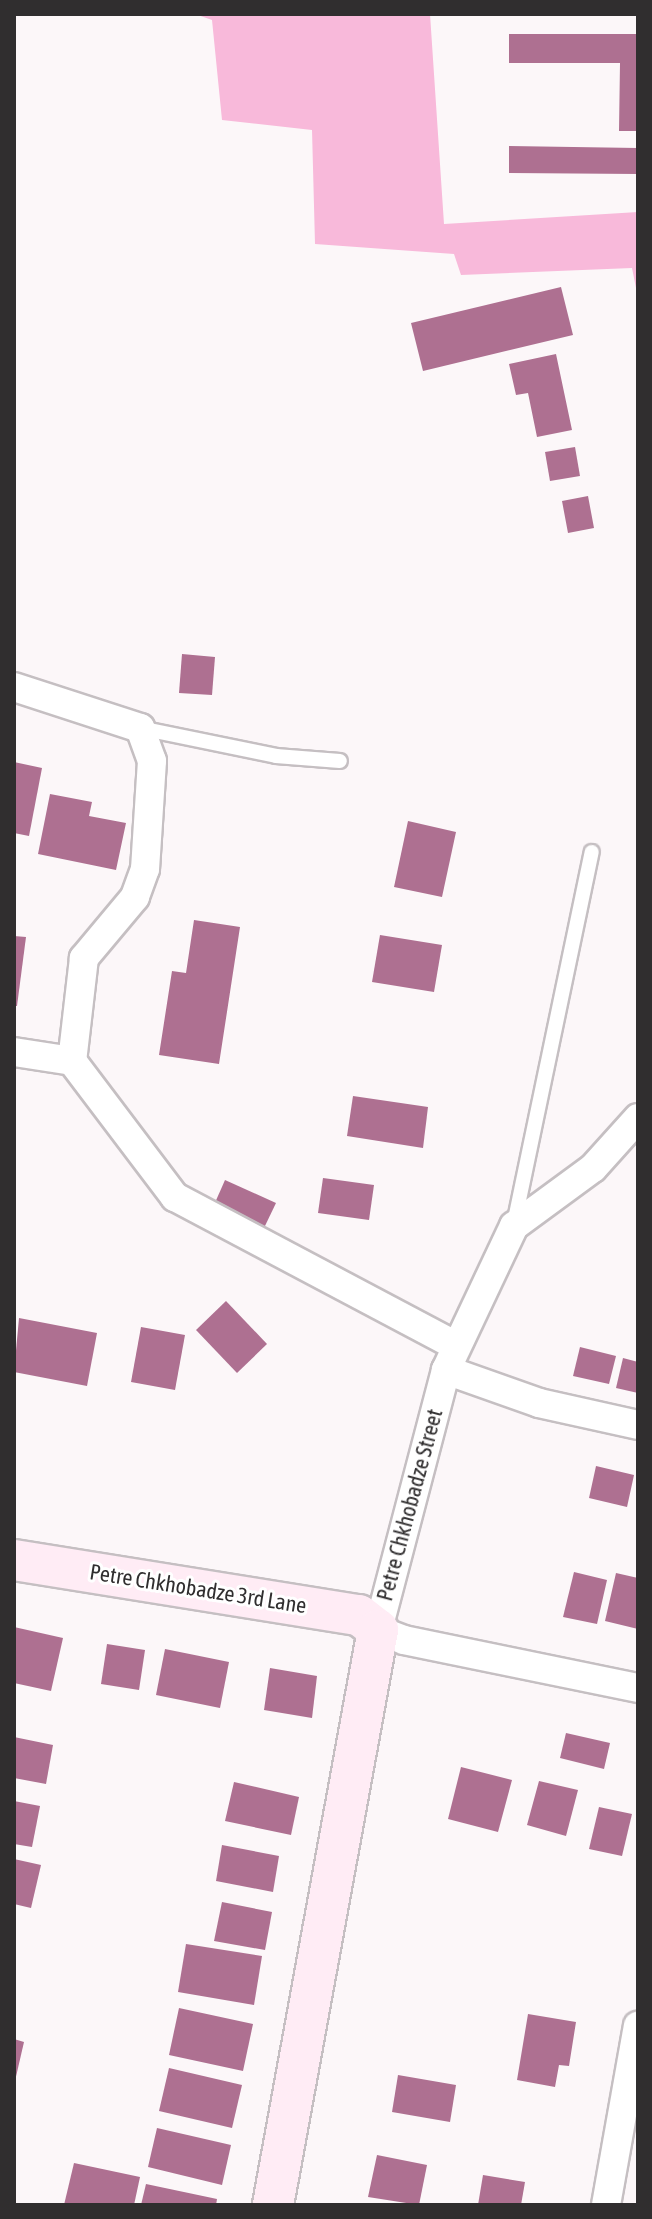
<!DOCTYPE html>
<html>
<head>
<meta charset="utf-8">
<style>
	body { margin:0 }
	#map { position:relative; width:652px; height:2219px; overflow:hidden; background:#fcf7f9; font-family:"Asap Condensed",sans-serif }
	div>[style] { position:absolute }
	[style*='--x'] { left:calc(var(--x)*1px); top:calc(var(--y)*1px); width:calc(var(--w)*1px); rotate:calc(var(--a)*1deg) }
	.green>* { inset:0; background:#f8b9da }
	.building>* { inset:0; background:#ae7091 }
	.roads { filter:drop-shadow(2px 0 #c5bfc2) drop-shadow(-2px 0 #c5bfc2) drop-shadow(0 2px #c5bfc2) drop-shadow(0 -2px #c5bfc2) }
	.lane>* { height:14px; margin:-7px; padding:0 7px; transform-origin:7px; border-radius:7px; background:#fff }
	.street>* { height:28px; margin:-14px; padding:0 14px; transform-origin:14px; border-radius:14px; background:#fff }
	.secondary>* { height:40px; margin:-20px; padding:0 20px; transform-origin:20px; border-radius:20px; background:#ffecf5 }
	span { translate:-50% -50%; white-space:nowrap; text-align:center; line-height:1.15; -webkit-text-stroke:6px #fff; paint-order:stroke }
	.street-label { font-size:22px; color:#302e2f }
	.frame { position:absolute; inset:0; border:16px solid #302e2f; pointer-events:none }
</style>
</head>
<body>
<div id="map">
	<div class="green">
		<i style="clip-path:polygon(195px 14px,430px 14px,444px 224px,638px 212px,638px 298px,632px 268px,461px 275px,454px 254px,315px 244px,312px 130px,222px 120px,212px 20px)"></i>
	</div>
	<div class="building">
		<i style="clip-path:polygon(509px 34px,638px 34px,638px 131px,619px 131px,620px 63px,509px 63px)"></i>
		<i style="clip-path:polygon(509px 146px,638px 148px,638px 174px,509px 173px)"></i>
		<i style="clip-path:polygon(561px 287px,573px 335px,423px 371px,411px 323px)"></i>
		<i style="clip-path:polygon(556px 354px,572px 430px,537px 437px,528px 393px,516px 395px,509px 364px)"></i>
		<i style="clip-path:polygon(575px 447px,580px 476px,550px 481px,545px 452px)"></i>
		<i style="clip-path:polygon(588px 496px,594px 528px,568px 533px,562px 501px)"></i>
		<i style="clip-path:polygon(182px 654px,215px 657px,212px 695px,179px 693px)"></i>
		<i style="clip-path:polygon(14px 762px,42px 768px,29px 836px,14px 833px)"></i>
		<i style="clip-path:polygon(50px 794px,92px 802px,89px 816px,126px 823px,116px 870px,38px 854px)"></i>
		<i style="clip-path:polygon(408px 821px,456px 832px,442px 897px,394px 887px)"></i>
		<i style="clip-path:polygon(194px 920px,240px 927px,219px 1064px,159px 1055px,172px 971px,186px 973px)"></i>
		<i style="clip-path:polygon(380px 935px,442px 945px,434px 992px,372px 982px)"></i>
		<i style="clip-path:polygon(14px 936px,26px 937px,17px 1006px,14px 1006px)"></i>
		<i style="clip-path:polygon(353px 1096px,428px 1107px,423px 1148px,347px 1136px)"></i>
		<i style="clip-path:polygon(323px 1178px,374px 1185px,369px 1220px,318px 1213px)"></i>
		<i style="clip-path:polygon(225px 1180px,276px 1203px,264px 1228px,214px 1205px)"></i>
		<i style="clip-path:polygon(226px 1301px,267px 1344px,237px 1373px,196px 1330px)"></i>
		<i style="clip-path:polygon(19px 1318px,97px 1333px,87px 1386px,14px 1372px)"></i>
		<i style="clip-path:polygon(141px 1327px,185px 1335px,175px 1390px,131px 1382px)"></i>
		<i style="clip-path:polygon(580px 1347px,616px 1356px,609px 1384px,573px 1376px)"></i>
		<i style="clip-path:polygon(623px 1358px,638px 1362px,638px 1393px,616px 1388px)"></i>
		<i style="clip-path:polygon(596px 1466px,634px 1475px,627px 1507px,589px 1498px)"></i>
		<i style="clip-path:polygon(574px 1572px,607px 1580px,597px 1624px,563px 1617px)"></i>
		<i style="clip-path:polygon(616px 1573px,638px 1578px,638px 1629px,605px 1621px)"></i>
		<i style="clip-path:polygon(14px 1627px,63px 1638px,51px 1691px,14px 1683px)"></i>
		<i style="clip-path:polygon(107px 1644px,145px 1650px,139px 1690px,101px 1684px)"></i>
		<i style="clip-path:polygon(165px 1649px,229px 1662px,220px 1708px,156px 1695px)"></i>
		<i style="clip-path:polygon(270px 1668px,317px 1676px,312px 1718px,264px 1710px)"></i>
		<i style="clip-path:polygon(566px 1733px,610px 1743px,604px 1769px,560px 1758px)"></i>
		<i style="clip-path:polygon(14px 1737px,53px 1745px,46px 1784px,14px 1778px)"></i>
		<i style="clip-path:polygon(461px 1767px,512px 1780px,498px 1832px,448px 1819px)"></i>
		<i style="clip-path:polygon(539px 1781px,578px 1790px,566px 1836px,527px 1825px)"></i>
		<i style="clip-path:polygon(234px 1782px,299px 1797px,291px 1835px,225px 1821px)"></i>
		<i style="clip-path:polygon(14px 1801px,40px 1806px,32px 1847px,14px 1844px)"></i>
		<i style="clip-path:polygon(599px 1807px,632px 1814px,622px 1856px,589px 1849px)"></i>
		<i style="clip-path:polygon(222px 1845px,279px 1856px,273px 1892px,216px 1881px)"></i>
		<i style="clip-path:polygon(14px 1859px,41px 1865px,31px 1908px,14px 1904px)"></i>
		<i style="clip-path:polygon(222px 1902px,272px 1912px,265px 1950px,214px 1941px)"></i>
		<i style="clip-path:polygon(186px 1944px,262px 1956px,254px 2005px,178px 1992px)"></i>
		<i style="clip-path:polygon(179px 2008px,253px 2024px,243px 2071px,169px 2055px)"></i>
		<i style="clip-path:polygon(528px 2014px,576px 2022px,569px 2066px,559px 2065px,555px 2087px,517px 2080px)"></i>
		<i style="clip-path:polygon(14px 2039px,24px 2042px,15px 2081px,14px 2081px)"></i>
		<i style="clip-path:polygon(169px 2068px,242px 2085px,232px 2128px,159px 2111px)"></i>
		<i style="clip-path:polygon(398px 2075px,456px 2085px,450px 2122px,392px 2112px)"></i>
		<i style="clip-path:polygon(157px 2128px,231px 2145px,222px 2185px,148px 2167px)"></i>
		<i style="clip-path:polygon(377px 2155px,427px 2165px,419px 2205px,368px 2197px)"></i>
		<i style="clip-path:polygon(74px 2163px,140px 2177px,134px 2205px,64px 2205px)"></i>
		<i style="clip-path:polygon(483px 2175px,525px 2182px,521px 2205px,478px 2205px)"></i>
		<i style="clip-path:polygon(146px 2184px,217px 2199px,216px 2205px,141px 2205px)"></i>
	</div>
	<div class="roads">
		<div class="lane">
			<i style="--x:140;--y:728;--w:139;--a:11.6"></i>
			<i style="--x:276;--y:756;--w:64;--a:4.5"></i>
			<i style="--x:514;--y:1224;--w:380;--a:-78.2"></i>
		</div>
		<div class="street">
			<i style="--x:14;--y:687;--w:133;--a:18"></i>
			<i style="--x:140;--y:728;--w:35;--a:70"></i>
			<i style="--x:152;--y:761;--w:108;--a:93.7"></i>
			<i style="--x:145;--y:869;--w:30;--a:110"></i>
			<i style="--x:135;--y:897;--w:80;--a:129.9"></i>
			<i style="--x:84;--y:958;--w:104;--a:96.6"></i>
			<i style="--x:14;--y:1052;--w:59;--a:8.8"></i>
			<i style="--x:72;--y:1061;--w:171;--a:52.9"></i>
			<i style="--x:175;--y:1197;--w:317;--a:27.9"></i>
			<i style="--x:638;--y:1118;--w:67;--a:132"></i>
			<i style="--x:593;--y:1168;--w:98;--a:143.7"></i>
			<i style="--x:514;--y:1226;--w:159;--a:115.3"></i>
			<i style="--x:446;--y:1370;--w:269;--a:104.7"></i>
			<i style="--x:378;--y:1630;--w:28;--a:21"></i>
			<i style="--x:404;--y:1640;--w:239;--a:11.6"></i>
			<i style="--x:446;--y:1370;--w:99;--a:19.5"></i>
			<i style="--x:539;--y:1403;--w:101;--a:12.5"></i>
			<i style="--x:606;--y:2205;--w:182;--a:-79.9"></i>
		</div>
		<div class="secondary">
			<i style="--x:14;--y:1560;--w:349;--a:9.1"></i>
			<i style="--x:359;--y:1615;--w:24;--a:38"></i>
			<i style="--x:378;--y:1630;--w:585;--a:100.35"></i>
		</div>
	</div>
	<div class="street-label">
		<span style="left:410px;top:1505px;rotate:-75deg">Petre Chkhobadze Street</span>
		<span style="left:198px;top:1589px;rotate:9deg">Petre Chkhobadze 3rd Lane</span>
	</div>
	<div class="frame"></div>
</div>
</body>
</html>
